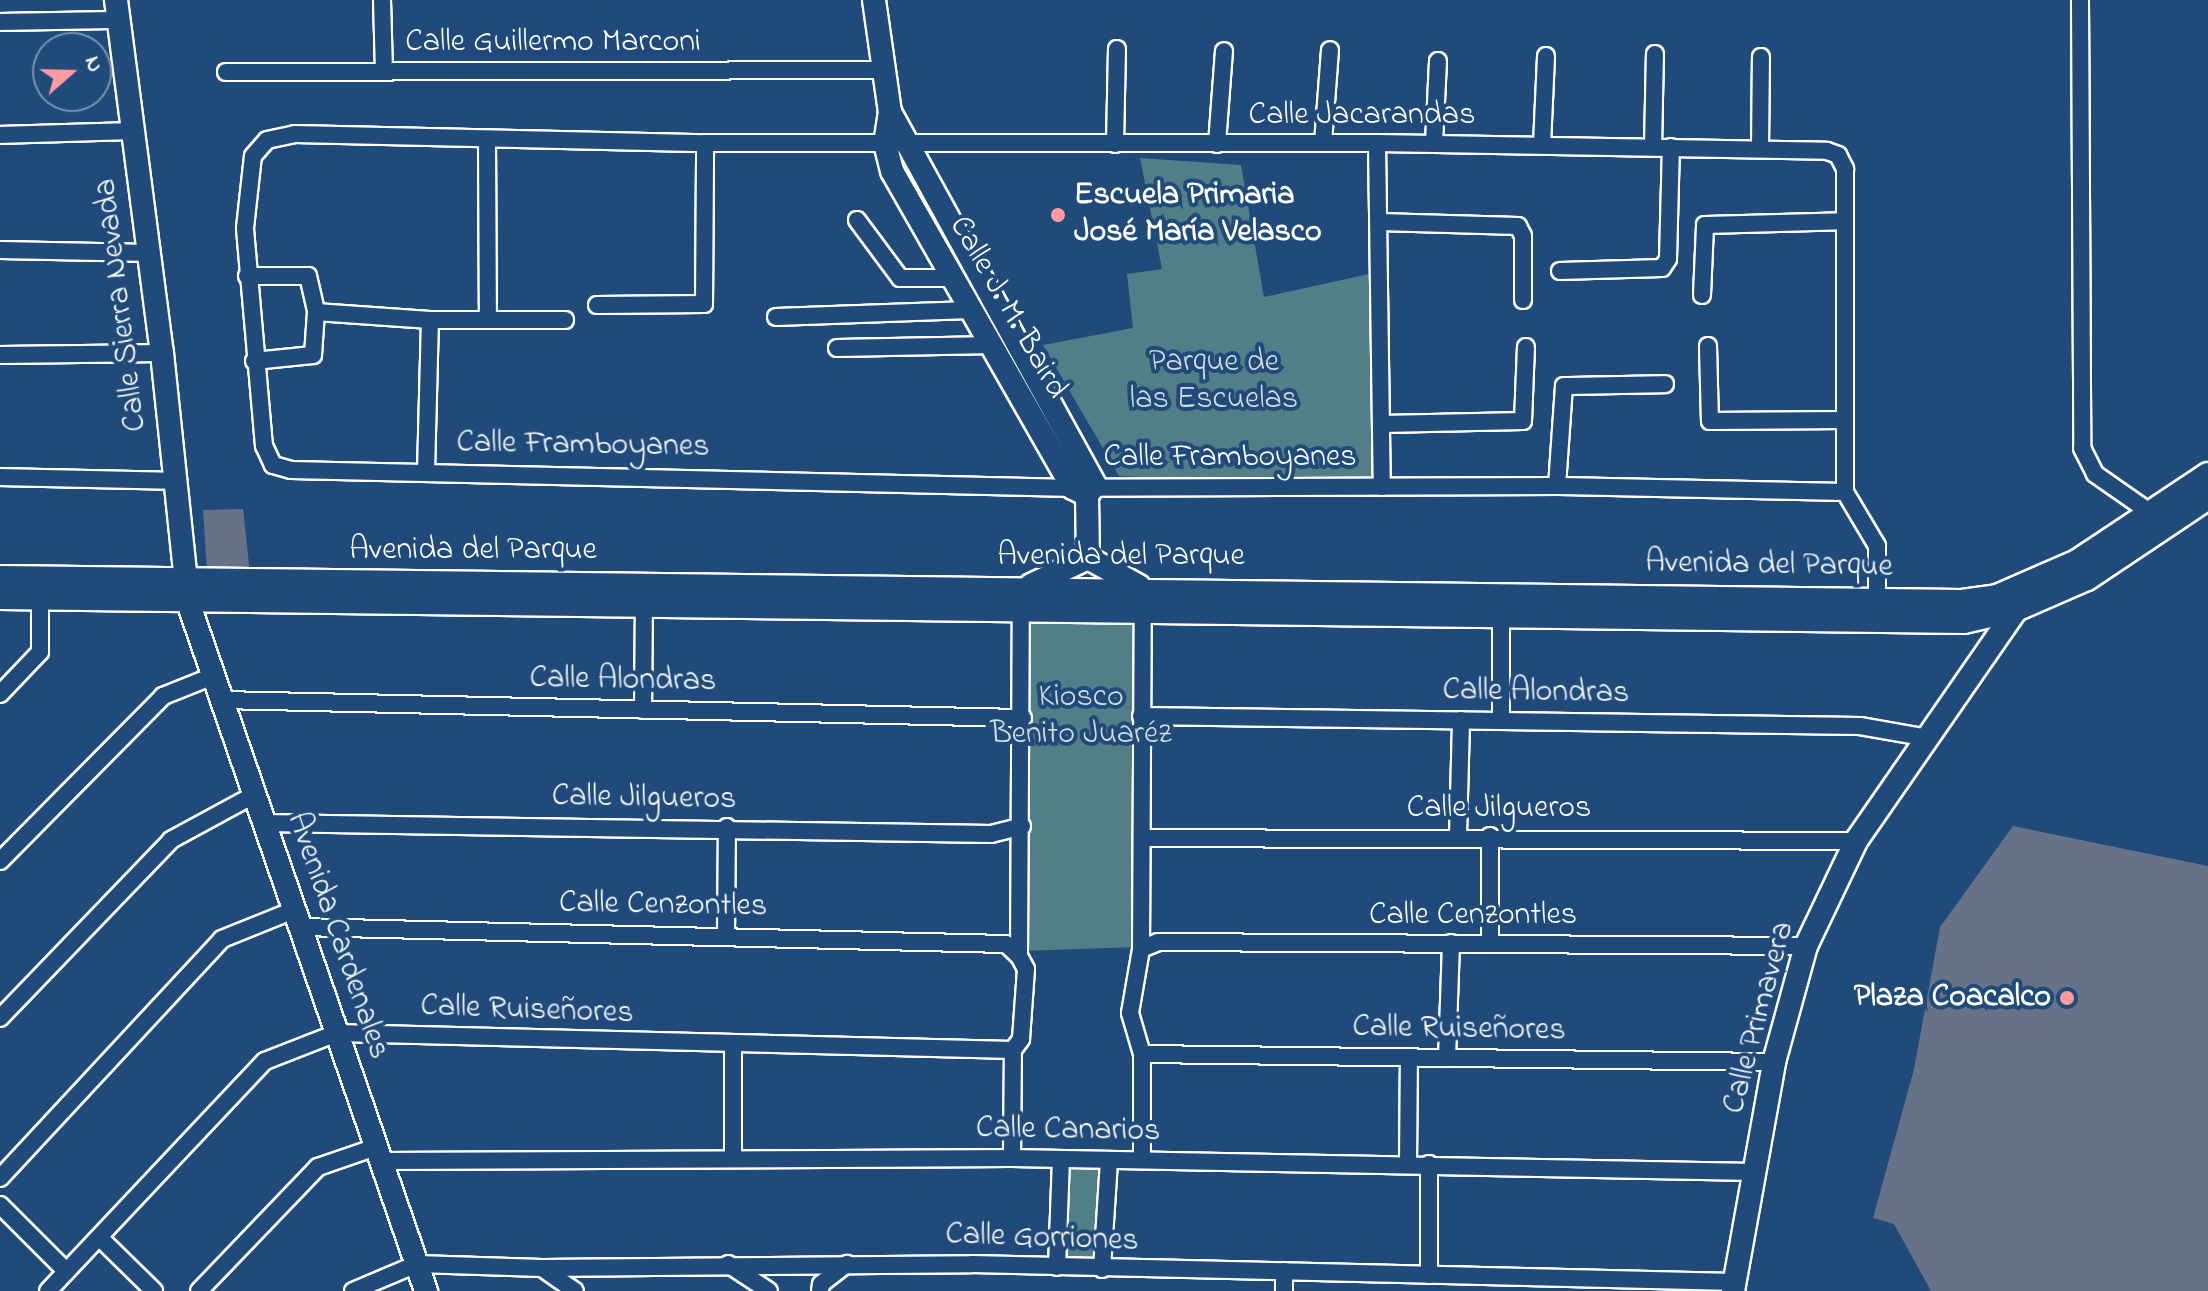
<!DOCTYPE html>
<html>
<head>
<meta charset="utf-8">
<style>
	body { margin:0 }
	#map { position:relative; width:2208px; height:1291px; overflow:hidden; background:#1f4a7a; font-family:"Indie Flower",sans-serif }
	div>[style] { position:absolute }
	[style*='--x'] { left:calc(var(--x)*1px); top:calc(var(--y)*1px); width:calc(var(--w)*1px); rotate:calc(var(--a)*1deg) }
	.green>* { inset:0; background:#527e87 }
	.building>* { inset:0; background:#677188 }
	.roads { filter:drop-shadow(2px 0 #fff) drop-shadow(-2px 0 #fff) drop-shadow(0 2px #fff) drop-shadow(0 -2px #fff) }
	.street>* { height:16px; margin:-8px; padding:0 8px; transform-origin:8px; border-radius:8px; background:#1f4a7a }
	.secondary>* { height:22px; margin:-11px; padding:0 11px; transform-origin:11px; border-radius:11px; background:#1f4a7a }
	.dots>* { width:22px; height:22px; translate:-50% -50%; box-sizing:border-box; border:4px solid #1f4a7a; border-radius:50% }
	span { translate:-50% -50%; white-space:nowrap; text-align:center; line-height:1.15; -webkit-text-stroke:8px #1f4a7a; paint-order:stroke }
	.street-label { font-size:32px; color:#fff }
	.poi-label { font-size:32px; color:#fff; font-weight:700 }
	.left { translate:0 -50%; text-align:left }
	.right { translate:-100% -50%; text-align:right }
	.park-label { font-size:32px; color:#d4dfe1 }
	.north { position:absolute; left:32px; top:32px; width:80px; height:80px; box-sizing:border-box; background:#1f4a7a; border:2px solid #7992af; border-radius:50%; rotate:70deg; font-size:22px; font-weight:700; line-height:32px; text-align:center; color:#fff }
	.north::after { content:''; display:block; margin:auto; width:28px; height:36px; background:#ff9aa2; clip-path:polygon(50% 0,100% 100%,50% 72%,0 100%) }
</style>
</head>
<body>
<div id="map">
	<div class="green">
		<i style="clip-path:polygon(1140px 158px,1241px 165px,1264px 297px,1378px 272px,1382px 487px,1119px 476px,1043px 345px,1133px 328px,1127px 274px,1162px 269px)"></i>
		<i style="clip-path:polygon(1143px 608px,1138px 947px,1020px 951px,1021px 609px)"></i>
		<i style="clip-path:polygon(1061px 1160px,1109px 1162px,1102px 1269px,1057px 1267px)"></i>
	</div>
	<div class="building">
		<i style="clip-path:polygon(243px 509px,250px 574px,207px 572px,203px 510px)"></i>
		<i style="clip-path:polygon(2013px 826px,2208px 866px,2208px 1291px,1931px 1291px,1894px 1224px,1873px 1218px,1914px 1069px,1940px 927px)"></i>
	</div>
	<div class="roads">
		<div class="street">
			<i style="--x:382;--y:0;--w:71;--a:88.4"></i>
			<i style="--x:2080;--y:0;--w:448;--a:89.7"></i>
			<i style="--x:2082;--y:448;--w:29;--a:63"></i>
			<i style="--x:2095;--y:474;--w:77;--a:34.9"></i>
			<i style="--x:0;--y:22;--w:119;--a:-1"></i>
			<i style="--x:226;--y:72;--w:655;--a:-0.17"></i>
			<i style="--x:0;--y:135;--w:133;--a:-1.7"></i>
			<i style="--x:487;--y:140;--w:180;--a:89.7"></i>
			<i style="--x:1323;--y:143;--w:93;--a:-85.7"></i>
			<i style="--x:1377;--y:143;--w:344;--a:89.2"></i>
			<i style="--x:1434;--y:143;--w:82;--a:-87.2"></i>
			<i style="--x:1115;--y:144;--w:95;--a:-88.8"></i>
			<i style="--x:1217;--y:144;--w:93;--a:-85.7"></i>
			<i style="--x:1542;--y:145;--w:89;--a:-87.4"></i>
			<i style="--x:1653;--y:147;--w:93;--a:-88.8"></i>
			<i style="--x:1760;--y:148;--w:91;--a:-89.4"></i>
			<i style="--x:857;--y:220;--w:72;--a:53.4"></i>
			<i style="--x:900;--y:278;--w:52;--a:0"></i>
			<i style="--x:1379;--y:222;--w:139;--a:1.6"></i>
			<i style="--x:1518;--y:226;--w:11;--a:63"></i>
			<i style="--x:1523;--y:236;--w:64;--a:90"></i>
			<i style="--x:0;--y:250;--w:150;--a:1.1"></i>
			<i style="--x:1560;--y:271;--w:102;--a:-1.7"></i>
			<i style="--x:1662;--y:268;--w:11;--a:-56"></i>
			<i style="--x:1668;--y:259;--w:112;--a:-88.5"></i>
			<i style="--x:247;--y:276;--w:61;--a:0"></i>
			<i style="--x:308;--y:276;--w:37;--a:77"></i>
			<i style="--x:316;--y:312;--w:114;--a:4"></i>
			<i style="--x:430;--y:320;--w:135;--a:0"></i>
			<i style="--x:1702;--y:295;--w:70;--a:-87.5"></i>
			<i style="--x:1705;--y:225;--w:139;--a:-1.6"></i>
			<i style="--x:597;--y:305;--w:107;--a:-0.5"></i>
			<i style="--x:704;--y:304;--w:161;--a:-89.6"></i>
			<i style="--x:776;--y:317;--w:194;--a:-2.1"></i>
			<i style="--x:1708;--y:346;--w:75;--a:88.5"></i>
			<i style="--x:1710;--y:421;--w:135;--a:-0.4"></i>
			<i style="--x:837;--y:348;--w:157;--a:-1.1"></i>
			<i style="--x:0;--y:355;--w:162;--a:-0.7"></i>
			<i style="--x:254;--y:361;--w:59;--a:-5.8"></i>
			<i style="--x:313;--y:355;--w:43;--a:-86"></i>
			<i style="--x:1382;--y:424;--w:141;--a:-1.2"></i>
			<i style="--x:1523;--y:421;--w:74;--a:-87.7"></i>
			<i style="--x:426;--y:472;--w:152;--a:-88.5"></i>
			<i style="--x:0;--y:477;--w:173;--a:1.3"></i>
			<i style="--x:1557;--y:486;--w:100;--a:-86"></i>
			<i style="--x:1564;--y:386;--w:101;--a:-1.1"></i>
			<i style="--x:1845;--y:492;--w:288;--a:-178.8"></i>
			<i style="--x:1557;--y:486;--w:484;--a:179.8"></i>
			<i style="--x:1073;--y:488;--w:782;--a:-178.68"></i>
			<i style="--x:291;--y:470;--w:19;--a:-164"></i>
			<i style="--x:273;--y:465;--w:21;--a:-115"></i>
			<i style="--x:264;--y:446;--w:219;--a:-95"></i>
			<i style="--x:245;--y:228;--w:72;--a:-83.7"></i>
			<i style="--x:253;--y:156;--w:21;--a:-49"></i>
			<i style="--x:267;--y:140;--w:29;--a:-12"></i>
			<i style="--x:295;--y:134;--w:410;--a:1.3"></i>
			<i style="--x:705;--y:143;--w:672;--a:0"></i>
			<i style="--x:1377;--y:143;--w:450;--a:1"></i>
			<i style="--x:1827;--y:151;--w:12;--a:20"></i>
			<i style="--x:1838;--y:155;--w:16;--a:63"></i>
			<i style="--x:1845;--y:169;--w:323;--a:90"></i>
			<i style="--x:1845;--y:492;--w:63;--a:59.3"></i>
			<i style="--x:1877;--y:546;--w:54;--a:90"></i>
			<i style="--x:0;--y:694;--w:58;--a:-46.4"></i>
			<i style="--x:40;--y:652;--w:53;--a:-90"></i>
			<i style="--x:221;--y:700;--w:802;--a:1.29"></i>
			<i style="--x:643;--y:710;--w:106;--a:-89.5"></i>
			<i style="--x:1141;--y:716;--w:719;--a:0.8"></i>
			<i style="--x:1860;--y:726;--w:70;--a:9.9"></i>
			<i style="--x:1501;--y:721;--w:108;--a:-90"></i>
			<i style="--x:264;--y:823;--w:727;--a:0.87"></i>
			<i style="--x:991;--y:834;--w:32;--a:-14"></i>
			<i style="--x:1458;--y:836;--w:116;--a:-88.5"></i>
			<i style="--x:1142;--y:838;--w:714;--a:0.24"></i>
			<i style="--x:0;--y:861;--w:232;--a:-45.3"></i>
			<i style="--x:163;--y:696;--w:54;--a:-21.8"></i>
			<i style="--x:300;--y:927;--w:706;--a:1.38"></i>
			<i style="--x:1006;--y:944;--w:18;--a:43"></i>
			<i style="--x:726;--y:935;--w:108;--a:-89.5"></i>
			<i style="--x:1490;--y:944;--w:108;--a:-90"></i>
			<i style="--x:1141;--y:949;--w:18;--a:-22"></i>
			<i style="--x:1158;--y:942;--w:648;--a:0.35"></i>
			<i style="--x:0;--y:1018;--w:247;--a:-46.1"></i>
			<i style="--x:171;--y:840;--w:94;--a:-28.5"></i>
			<i style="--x:733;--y:1045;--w:113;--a:90"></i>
			<i style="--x:1142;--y:1054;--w:632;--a:0.73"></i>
			<i style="--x:1447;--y:1058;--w:115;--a:-88"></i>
			<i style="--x:1012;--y:1158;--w:108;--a:-89.5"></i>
			<i style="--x:1013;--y:1050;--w:14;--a:-54"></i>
			<i style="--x:1021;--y:1039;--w:70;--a:-85.9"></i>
			<i style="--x:1026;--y:969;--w:15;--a:-118"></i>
			<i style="--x:1019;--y:956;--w:347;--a:-89.7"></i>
			<i style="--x:1142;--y:1160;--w:106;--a:-90"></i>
			<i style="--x:1142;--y:1054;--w:43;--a:-106.3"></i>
			<i style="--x:1130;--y:1013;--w:65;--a:-80.2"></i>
			<i style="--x:1141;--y:949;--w:341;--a:-89.7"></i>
			<i style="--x:381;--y:1161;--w:631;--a:-0.27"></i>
			<i style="--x:1012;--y:1158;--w:743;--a:1.08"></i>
			<i style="--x:1408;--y:1164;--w:107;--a:-89.5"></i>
			<i style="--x:1429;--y:1164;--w:111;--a:90"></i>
			<i style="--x:0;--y:1178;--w:326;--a:-47.1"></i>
			<i style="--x:222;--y:939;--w:78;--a:-21.9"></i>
			<i style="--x:0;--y:1205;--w:93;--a:45"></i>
			<i style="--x:100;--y:1238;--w:76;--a:44.5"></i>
			<i style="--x:728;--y:1264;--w:49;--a:33.4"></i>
			<i style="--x:1057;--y:1267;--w:107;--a:-87.9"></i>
			<i style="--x:542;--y:1268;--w:40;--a:34.9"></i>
			<i style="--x:1102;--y:1269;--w:107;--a:-86.3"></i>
			<i style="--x:48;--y:1291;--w:316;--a:-46.7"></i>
			<i style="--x:265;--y:1061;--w:77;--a:-21.3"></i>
			<i style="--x:337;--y:1033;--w:676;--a:1.44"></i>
			<i style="--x:199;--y:1291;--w:172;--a:-46.2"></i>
			<i style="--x:318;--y:1167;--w:61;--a:-19"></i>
			<i style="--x:353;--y:1291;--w:69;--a:-22.9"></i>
			<i style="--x:417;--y:1264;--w:125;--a:1.8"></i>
			<i style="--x:542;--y:1268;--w:430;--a:-0.5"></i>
			<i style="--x:972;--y:1264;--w:763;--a:1.35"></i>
			<i style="--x:820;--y:1291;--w:7;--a:-82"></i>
			<i style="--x:821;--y:1284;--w:33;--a:-38"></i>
			<i style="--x:1284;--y:1291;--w:20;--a:-90"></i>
		</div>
		<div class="secondary">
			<i style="--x:116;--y:0;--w:356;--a:82.6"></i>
			<i style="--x:162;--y:353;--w:250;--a:84"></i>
			<i style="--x:188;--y:602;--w:729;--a:70.94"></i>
			<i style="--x:874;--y:0;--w:113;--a:81.9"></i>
			<i style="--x:890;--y:112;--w:31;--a:99"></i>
			<i style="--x:885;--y:143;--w:29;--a:76"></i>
			<i style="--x:892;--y:171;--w:365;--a:60.3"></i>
			<i style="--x:1073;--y:488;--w:16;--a:27"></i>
			<i style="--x:890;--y:112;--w:426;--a:61.2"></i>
			<i style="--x:1095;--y:485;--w:13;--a:129"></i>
			<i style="--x:1087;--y:495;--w:63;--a:89.1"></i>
			<i style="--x:1088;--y:558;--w:58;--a:28.8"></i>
			<i style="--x:0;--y:577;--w:1962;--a:0.7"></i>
			<i style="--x:1962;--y:601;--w:35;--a:-8"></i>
			<i style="--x:1997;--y:596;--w:87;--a:-23.6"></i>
			<i style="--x:2077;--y:561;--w:157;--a:-33.6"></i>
			<i style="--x:1031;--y:585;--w:63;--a:-25.3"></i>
			<i style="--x:0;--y:598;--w:1964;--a:0.7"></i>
			<i style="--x:1964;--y:622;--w:53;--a:-13"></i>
			<i style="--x:2016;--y:610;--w:77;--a:-23.6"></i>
			<i style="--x:2087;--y:579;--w:146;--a:-33.8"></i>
			<i style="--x:1733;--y:1291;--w:233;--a:-79.8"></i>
			<i style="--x:1774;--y:1062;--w:120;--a:-74.6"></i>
			<i style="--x:1806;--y:946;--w:116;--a:-64.5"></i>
			<i style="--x:1856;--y:841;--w:290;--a:-55.3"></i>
		</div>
	</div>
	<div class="dots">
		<i style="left:1058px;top:215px;background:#ff9aa2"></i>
		<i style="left:2067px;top:998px;background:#ff9aa2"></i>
	</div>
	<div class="street-label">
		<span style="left:553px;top:43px">Calle Guillermo Marconi</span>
		<span style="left:1362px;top:116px">Calle Jacarandas</span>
		<span style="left:122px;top:305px;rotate:-97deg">Calle Sierra Nevada</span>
		<span style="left:1007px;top:308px;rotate:60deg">Calle J. M. Baird</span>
		<span style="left:583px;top:446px;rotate:1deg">Calle Framboyanes</span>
		<span style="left:1230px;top:458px">Calle Framboyanes</span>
		<span style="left:473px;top:551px">Avenida del Parque</span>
		<span style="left:1121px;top:557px">Avenida del Parque</span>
		<span style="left:1769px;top:566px;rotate:1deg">Avenida del Parque</span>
		<span style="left:623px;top:681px;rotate:1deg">Calle Alondras</span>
		<span style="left:1536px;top:693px;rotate:1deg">Calle Alondras</span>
		<span style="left:644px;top:799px;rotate:1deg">Calle Jilgueros</span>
		<span style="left:1499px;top:809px">Calle Jilgueros</span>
		<span style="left:663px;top:906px;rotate:1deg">Calle Cenzontles</span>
		<span style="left:1473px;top:916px">Calle Cenzontles</span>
		<span style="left:337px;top:936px;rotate:71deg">Avenida Cardenales</span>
		<span style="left:527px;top:1011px;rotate:2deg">Calle Ruiseñores</span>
		<span style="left:1760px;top:1018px;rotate:-75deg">Calle Primavera</span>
		<span style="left:1459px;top:1030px;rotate:1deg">Calle Ruiseñores</span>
		<span style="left:1068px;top:1131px;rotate:1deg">Calle Canarios</span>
		<span style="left:1042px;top:1239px;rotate:2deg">Calle Gorriones</span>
	</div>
	<div class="poi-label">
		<span class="left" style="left:1074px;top:215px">Escuela Primaria<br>José María Velasco</span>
		<span class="right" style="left:2051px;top:998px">Plaza Coacalco</span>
	</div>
	<div class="park-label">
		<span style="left:1214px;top:382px">Parque de<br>las Escuelas</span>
		<span style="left:1081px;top:717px">Kiosco<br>Benito Juaréz</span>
	</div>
	<div class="north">N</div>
</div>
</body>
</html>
